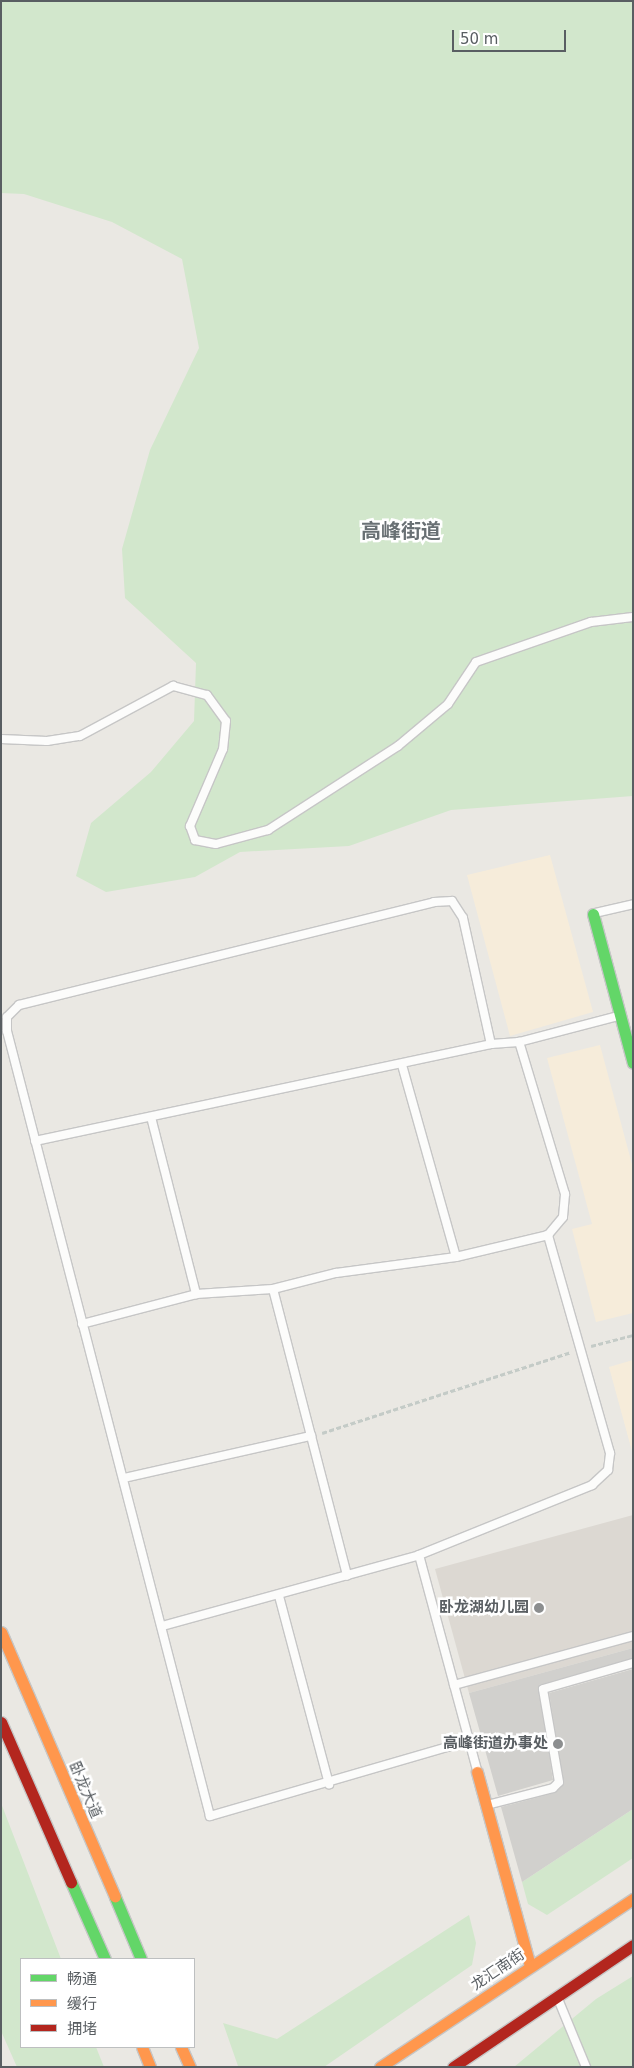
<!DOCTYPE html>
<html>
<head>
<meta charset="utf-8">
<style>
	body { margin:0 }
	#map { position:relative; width:634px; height:2068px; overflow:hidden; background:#eae8e3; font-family:"DejaVu Sans","Noto Sans SC",sans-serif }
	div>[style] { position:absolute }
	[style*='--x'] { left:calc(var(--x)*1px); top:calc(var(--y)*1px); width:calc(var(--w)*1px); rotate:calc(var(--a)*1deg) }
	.commercial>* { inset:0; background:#f6ecda }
	.education>* { inset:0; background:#dcd8d2 }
	.green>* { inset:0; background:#d2e7cc }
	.building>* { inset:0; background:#d1d0cd }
	.path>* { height:2.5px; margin-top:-1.25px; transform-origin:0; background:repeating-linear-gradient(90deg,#c4cbc7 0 5px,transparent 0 7.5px) }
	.roads { filter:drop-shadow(1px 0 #c6c6c6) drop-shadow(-1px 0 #c6c6c6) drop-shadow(0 1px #c6c6c6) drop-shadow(0 -1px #c6c6c6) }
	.lane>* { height:8px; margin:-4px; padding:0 4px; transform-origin:4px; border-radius:4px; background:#fcfcfb }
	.fast>* { height:11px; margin:-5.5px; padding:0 5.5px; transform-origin:5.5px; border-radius:5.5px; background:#63d668 }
	.slow>* { height:11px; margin:-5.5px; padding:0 5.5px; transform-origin:5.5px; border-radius:5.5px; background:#ff974d }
	.jam>* { height:11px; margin:-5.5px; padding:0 5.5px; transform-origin:5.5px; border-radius:5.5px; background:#b3261e }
	.dots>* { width:14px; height:14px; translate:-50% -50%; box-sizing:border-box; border:2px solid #fff; border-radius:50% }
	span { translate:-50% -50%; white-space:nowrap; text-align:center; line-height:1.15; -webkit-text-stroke:5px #fff; paint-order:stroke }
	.poi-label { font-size:15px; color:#595e62; font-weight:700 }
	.right { translate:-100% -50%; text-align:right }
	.street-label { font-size:15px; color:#595e62 }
	.district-label { font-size:20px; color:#697074; font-weight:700 }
	.frame { position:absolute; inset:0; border:2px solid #595e62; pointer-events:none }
	.legend { position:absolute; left:20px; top:1958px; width:175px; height:90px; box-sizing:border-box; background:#fff; border:1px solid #bdbfc0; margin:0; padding:6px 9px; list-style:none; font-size:15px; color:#595e62 }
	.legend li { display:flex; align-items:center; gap:10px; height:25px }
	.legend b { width:25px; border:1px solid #bdbfc0 }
	.scale { position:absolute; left:452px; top:30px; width:114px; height:22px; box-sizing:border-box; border:2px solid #595e62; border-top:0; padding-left:6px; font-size:15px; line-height:18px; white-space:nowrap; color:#595e62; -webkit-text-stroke:4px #fff; paint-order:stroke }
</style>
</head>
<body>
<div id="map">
	<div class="commercial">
		<i style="clip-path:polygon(550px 855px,593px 1012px,510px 1036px,467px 875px)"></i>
		<i style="clip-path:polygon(600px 1045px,633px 1168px,633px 1313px,596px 1322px,572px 1229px,592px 1224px,547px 1058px)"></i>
		<i style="clip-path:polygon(633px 1360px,633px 1455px,609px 1367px)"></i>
	</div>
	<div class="education">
		<i style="clip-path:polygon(633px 1515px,633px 1648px,469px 1693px,435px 1569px)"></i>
	</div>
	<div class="green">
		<i style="clip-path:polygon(1px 1px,633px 1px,633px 796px,451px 810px,349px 846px,240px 852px,195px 877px,106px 892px,76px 876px,91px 823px,151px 772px,194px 721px,196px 663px,125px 598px,122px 549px,150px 450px,199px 348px,182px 259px,112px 222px,24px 194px,1px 193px)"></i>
		<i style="clip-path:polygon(1px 1803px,61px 1959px,21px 1959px,21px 2047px,96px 2047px,104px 2067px,17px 2067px,1px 2031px)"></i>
		<i style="clip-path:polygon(633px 1809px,633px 1858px,547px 1915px,528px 1904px,522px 1882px)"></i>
		<i style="clip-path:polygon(469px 1915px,476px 1943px,472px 1965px,324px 2067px,238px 2066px,223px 2023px,277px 2039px)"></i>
		<i style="clip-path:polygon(633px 1976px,633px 2067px,514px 2067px,596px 1999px)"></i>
	</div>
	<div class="building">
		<i style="clip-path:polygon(633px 1648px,633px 1658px,539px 1685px,553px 1780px,498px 1796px,469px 1693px)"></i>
		<i style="clip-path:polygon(633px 1669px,633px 1809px,522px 1882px,501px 1807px,554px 1793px,564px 1784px,549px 1693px)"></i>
	</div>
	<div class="path">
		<i style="--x:591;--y:1346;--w:43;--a:-14.7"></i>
		<i style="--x:322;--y:1433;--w:262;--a:-18"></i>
	</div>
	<div class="roads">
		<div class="lane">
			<i style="--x:1;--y:739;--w:46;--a:2.5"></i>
			<i style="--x:47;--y:741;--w:33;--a:-9"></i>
			<i style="--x:80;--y:736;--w:106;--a:-28.3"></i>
			<i style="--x:173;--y:686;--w:35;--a:15"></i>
			<i style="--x:207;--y:695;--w:32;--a:54"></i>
			<i style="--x:226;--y:721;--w:28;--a:96"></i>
			<i style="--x:223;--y:749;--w:84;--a:113.2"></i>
			<i style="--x:190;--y:826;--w:15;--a:70"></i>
			<i style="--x:195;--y:840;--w:21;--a:11"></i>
			<i style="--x:216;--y:844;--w:54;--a:-15.1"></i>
			<i style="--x:268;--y:830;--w:155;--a:-32.9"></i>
			<i style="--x:398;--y:746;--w:65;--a:-40"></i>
			<i style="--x:448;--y:704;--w:50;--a:-56.3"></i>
			<i style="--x:476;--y:662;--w:122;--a:-19.2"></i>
			<i style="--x:591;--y:622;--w:42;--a:-6.8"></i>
			<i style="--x:595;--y:913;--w:39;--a:-13"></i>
			<i style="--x:402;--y:1065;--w:199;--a:74.3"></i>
			<i style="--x:151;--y:1117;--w:183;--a:75.7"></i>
			<i style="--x:35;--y:1141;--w:466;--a:-12"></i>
			<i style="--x:491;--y:1044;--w:28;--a:-4"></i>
			<i style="--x:519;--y:1042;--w:102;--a:-14.7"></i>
			<i style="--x:273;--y:1289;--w:296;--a:75.5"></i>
			<i style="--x:82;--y:1324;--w:118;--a:-14.7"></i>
			<i style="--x:196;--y:1294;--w:77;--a:-3.7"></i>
			<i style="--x:273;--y:1289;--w:65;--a:-14.3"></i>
			<i style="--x:336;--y:1273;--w:121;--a:-7.6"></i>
			<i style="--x:456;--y:1257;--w:95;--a:-13.4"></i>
			<i style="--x:548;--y:1235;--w:23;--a:-50"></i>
			<i style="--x:563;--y:1217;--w:23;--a:-85"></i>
			<i style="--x:565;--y:1194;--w:159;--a:-106.8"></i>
			<i style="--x:124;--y:1478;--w:192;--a:-12.7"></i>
			<i style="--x:419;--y:1555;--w:223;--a:74.9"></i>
			<i style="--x:279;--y:1596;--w:195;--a:75.1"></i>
			<i style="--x:162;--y:1626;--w:267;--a:-15.4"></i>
			<i style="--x:419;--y:1555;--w:187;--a:-22"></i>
			<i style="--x:592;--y:1485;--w:22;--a:-43"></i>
			<i style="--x:608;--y:1470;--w:17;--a:-83"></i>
			<i style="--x:610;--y:1453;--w:227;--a:-105.9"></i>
			<i style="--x:454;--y:1685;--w:186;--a:-15.3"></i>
			<i style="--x:468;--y:1741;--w:269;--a:163.8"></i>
			<i style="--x:210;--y:1816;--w:811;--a:-104.5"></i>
			<i style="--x:7;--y:1031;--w:14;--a:-90"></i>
			<i style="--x:7;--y:1017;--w:17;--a:-45"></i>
			<i style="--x:19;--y:1005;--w:428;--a:-13.9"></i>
			<i style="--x:434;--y:902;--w:18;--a:-3"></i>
			<i style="--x:452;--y:901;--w:20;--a:57"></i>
			<i style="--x:463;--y:918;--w:129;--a:77.5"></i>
			<i style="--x:487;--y:1805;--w:68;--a:-14.4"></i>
			<i style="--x:553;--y:1788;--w:8;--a:-45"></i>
			<i style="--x:559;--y:1782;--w:94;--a:-99.8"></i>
			<i style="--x:543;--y:1689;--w:94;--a:-16.1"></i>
			<i style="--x:558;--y:1999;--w:74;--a:67.6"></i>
		</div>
		<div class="fast">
			<i style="--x:593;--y:914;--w:154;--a:75"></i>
			<i style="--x:71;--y:1882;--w:84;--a:66.2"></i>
			<i style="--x:115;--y:1897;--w:67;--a:67.2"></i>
		</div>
		<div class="slow">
			<i style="--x:1;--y:1632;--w:288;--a:66.7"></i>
			<i style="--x:477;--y:1772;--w:201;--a:74.7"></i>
			<i style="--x:142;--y:2047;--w:22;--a:68"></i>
			<i style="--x:181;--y:2047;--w:22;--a:66"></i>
			<i style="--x:380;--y:2067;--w:304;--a:-33.6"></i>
		</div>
		<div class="jam">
			<i style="--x:1;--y:1722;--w:175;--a:66.4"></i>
			<i style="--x:453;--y:2067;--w:217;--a:-34.1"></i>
		</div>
	</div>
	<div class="dots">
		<i style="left:539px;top:1608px;background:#8c8e8f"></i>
		<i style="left:558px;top:1744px;background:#8c8e8f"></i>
	</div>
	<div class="poi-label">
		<span class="right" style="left:529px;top:1608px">卧龙湖幼儿园</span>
		<span class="right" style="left:548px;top:1744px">高峰街道办事处</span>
	</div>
	<div class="street-label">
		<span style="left:85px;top:1790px;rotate:67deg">卧龙大道</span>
		<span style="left:498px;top:1970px;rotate:-34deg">龙汇南街</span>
	</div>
	<div class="district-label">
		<span style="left:401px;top:531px">高峰街道</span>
	</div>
	<div class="frame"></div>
	<ul class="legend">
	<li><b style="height:6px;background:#63d668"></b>畅通</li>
	<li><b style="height:6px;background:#ff974d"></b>缓行</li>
	<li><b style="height:6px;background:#b3261e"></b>拥堵</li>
	</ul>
	<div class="scale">50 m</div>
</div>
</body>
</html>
